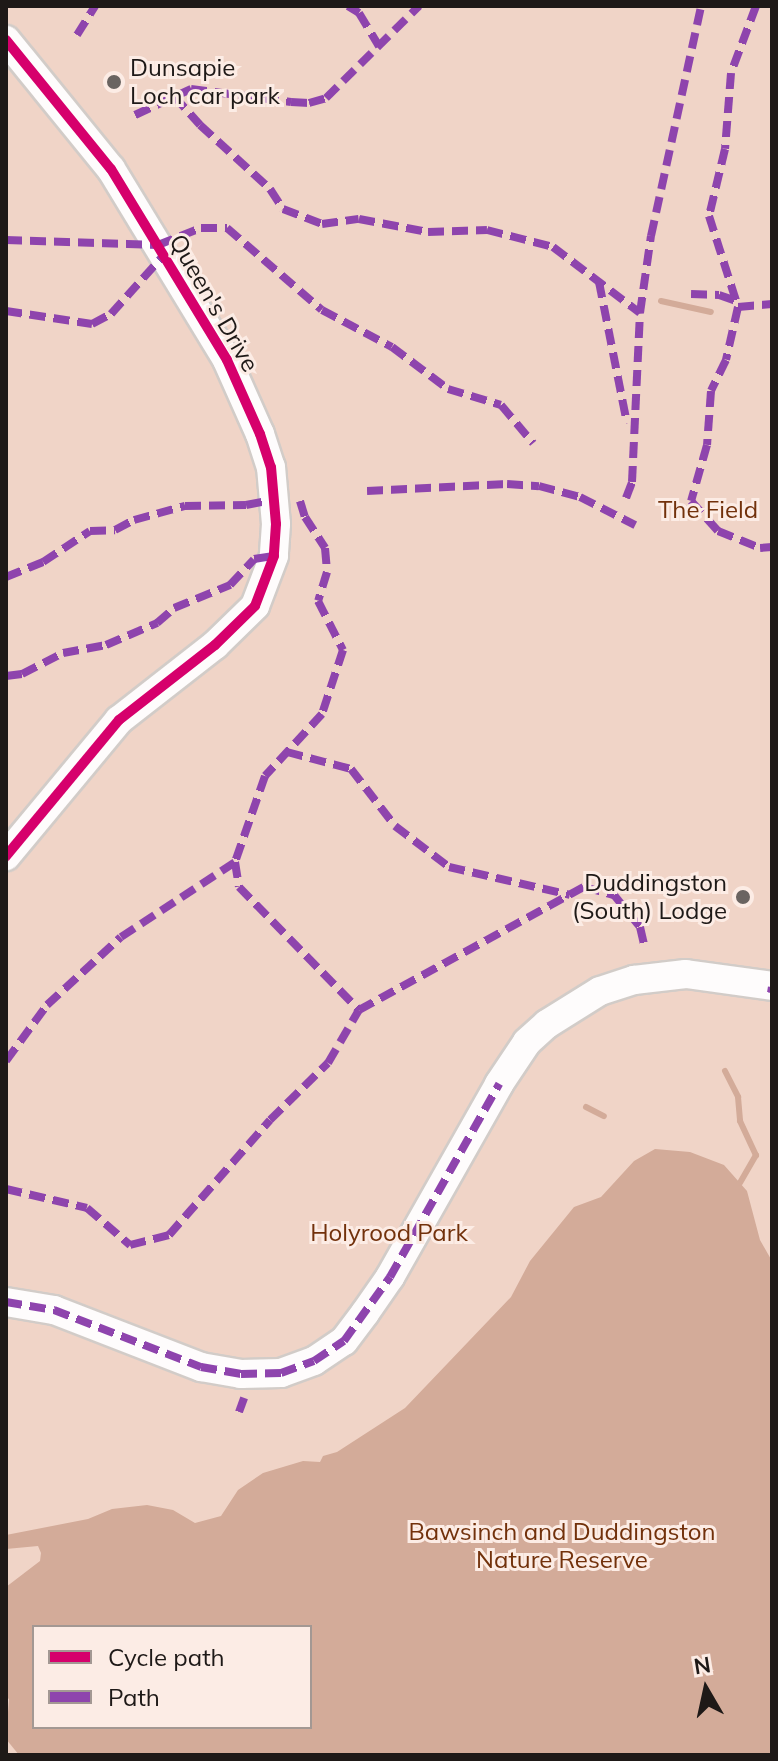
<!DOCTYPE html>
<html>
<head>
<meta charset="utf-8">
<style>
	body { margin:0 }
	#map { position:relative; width:778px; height:1761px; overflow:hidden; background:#f7eeea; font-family:Mulish,sans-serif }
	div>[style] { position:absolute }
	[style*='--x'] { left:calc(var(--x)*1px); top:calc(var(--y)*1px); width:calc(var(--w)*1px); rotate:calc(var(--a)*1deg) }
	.green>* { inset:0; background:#f0d4c7 }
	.water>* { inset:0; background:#d3ab99 }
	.stream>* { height:6px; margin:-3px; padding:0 3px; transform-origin:3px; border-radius:3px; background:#d3ab99 }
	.roads { filter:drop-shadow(2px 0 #d2ccc8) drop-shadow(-2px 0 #d2ccc8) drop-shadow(0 2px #d2ccc8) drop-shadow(0 -2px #d2ccc8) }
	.minor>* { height:28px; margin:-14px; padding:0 14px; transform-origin:14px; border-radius:14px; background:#fefcfc }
	.quiet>* { height:8px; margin-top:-4px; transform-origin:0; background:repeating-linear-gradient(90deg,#8e44ad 0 16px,transparent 0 24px) }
	.cycleway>* { height:10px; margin:-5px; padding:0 5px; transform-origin:5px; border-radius:5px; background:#d6006c }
	.dots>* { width:22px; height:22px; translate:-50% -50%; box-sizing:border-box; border:4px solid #fcece5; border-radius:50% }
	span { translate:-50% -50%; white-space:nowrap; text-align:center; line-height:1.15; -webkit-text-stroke:6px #fcece5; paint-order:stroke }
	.poi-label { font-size:24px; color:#1e1917 }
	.left { translate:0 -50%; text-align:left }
	.right { translate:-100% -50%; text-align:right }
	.street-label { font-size:24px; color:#1e1917 }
	.park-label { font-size:24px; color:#72310b }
	.frame { position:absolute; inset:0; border:8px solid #1e1917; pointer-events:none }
	.legend { position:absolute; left:32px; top:1625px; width:280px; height:104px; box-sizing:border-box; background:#fcece5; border:2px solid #a39893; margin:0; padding:10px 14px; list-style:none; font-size:24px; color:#1e1917 }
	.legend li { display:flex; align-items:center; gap:16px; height:40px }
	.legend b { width:40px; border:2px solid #a39893 }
	.north { position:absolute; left:666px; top:1649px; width:80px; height:80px; -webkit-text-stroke:6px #fcece5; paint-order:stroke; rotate:351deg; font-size:22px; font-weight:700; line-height:32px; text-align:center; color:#1e1917 }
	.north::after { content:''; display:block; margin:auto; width:28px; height:36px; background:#1e1917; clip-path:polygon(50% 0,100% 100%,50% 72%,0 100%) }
</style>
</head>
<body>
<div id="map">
	<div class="green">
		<i style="clip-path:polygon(evenodd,6px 6px,772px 6px,772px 1755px,6px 1755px,6px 6px,34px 1627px,310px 1627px,310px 1727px,34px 1727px,34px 1627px)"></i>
	</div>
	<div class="water">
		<i style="clip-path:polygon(evenodd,655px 1149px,690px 1152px,724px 1165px,747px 1191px,760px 1240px,772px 1261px,772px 1755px,19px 1755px,6px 1739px,9px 1699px,6px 1697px,6px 1587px,40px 1561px,41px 1553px,38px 1546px,6px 1549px,6px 1535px,88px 1519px,112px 1509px,147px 1505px,173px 1510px,195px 1523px,221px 1516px,238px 1490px,263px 1473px,303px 1461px,320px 1462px,323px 1456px,337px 1452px,405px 1408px,511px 1297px,530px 1261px,574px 1207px,601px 1197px,634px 1161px,655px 1149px,34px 1627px,310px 1627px,310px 1727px,34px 1727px,34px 1627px)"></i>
	</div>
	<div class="stream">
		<i style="--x:661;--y:301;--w:51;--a:12.4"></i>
		<i style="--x:725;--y:1071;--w:29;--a:63"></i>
		<i style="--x:738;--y:1097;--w:24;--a:85"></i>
		<i style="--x:740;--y:1121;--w:38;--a:65"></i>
		<i style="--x:756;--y:1155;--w:32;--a:120"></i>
		<i style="--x:586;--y:1107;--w:20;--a:27"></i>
	</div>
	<div class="roads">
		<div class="minor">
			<i style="--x:6;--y:40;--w:166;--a:50.9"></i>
			<i style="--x:111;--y:169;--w:223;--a:58.7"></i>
			<i style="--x:227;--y:360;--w:81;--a:66"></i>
			<i style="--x:260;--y:434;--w:35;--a:72"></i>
			<i style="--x:271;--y:467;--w:57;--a:85"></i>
			<i style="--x:276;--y:524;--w:32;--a:94"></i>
			<i style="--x:274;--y:556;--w:53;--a:110.8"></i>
			<i style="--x:255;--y:606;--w:56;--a:135.7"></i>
			<i style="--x:215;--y:645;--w:122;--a:142"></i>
			<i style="--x:119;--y:720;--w:177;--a:129.7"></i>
			<i style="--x:6;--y:1302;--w:49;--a:9.5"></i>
			<i style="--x:54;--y:1310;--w:158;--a:21.2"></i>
			<i style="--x:201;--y:1367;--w:41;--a:9.9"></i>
			<i style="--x:241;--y:1374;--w:40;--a:-1.4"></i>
			<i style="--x:281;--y:1373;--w:35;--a:-20"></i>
			<i style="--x:314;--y:1361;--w:36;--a:-34"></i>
			<i style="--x:344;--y:1341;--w:35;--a:-53"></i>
			<i style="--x:365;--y:1313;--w:44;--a:-55.2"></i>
			<i style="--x:390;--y:1277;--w:222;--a:-60.5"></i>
			<i style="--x:499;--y:1084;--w:50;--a:-56.3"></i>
			<i style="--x:527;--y:1042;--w:27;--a:-42"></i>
			<i style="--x:547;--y:1024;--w:62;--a:-31.9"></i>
			<i style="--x:600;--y:991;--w:36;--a:-18"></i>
			<i style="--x:634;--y:980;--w:52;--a:-6.6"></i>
			<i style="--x:686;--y:974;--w:87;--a:7.9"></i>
		</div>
	</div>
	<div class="quiet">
		<i style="--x:348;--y:6;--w:13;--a:32"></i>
		<i style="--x:359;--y:13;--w:39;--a:59"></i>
		<i style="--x:756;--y:6;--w:72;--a:110.5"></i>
		<i style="--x:731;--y:73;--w:76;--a:94.5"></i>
		<i style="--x:725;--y:149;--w:69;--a:103.4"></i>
		<i style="--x:709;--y:216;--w:96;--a:72.3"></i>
		<i style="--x:738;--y:307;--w:54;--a:102.8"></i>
		<i style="--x:726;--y:360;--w:34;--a:116"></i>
		<i style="--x:711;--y:391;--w:54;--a:94.2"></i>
		<i style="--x:707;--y:445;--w:58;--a:105.9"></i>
		<i style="--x:691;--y:501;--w:40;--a:48"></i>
		<i style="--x:718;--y:531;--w:45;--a:22"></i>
		<i style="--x:760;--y:548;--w:12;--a:-5"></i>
		<i style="--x:77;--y:35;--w:34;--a:-58"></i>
		<i style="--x:174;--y:96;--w:39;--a:48"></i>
		<i style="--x:200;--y:125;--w:95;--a:42.4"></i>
		<i style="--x:270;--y:189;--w:24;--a:57"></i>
		<i style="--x:283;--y:209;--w:42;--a:21"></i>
		<i style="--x:322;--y:224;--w:37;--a:-8"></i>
		<i style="--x:359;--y:219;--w:70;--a:10.7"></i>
		<i style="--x:428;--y:232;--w:59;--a:-1.9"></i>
		<i style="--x:487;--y:230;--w:68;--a:14.4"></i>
		<i style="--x:553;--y:247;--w:109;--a:37.2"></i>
		<i style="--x:135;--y:115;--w:62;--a:-24.9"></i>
		<i style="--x:191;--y:89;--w:101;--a:7.4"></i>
		<i style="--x:291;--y:102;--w:18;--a:3"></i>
		<i style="--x:309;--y:103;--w:18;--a:-16"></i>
		<i style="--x:326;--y:98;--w:131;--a:-44.7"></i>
		<i style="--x:6;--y:240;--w:152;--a:1.9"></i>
		<i style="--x:158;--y:245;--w:46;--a:-21.6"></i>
		<i style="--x:201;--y:228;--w:26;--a:0"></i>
		<i style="--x:227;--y:228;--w:125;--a:40.8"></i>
		<i style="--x:322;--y:310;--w:79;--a:27.9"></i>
		<i style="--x:392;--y:347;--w:70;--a:36.9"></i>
		<i style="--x:448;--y:389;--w:55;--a:16.8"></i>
		<i style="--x:501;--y:405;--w:50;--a:49.9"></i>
		<i style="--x:599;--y:282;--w:144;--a:78.8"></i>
		<i style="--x:691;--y:294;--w:28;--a:2"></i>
		<i style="--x:719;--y:295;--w:18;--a:19"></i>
		<i style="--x:738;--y:307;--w:34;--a:-5"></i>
		<i style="--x:6;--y:311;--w:87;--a:8.6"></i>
		<i style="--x:92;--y:324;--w:21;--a:-28"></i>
		<i style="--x:111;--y:314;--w:79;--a:-48.1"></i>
		<i style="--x:367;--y:491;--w:140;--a:-2.9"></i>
		<i style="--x:507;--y:484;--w:32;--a:4"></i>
		<i style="--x:539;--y:486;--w:42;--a:15"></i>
		<i style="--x:580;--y:497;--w:62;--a:27"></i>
		<i style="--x:626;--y:498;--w:17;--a:-69"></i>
		<i style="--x:632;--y:482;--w:169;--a:-87.3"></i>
		<i style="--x:640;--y:313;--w:78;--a:-81.9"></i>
		<i style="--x:651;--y:236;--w:235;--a:-77.7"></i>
		<i style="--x:300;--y:501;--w:17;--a:73"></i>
		<i style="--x:305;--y:517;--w:37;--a:57"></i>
		<i style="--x:325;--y:548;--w:24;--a:85"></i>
		<i style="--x:327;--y:572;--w:30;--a:107"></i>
		<i style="--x:318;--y:601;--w:55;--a:63"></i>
		<i style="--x:343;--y:650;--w:67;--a:108.2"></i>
		<i style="--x:322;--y:714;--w:84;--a:132.6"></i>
		<i style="--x:265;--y:776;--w:91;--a:109.2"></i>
		<i style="--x:235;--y:862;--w:25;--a:81"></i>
		<i style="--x:239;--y:887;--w:172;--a:45.7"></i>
		<i style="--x:359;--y:1010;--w:256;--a:-28.7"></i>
		<i style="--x:584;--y:887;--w:31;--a:15"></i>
		<i style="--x:614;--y:895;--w:41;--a:50.9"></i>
		<i style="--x:640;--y:927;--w:23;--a:77"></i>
		<i style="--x:6;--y:577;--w:40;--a:-22"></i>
		<i style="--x:43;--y:562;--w:56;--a:-33.4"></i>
		<i style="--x:90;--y:531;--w:25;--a:-2"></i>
		<i style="--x:115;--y:530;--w:21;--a:-28"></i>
		<i style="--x:134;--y:520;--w:53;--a:-15.4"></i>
		<i style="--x:185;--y:506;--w:61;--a:-0.9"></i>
		<i style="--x:246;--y:505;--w:31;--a:-11"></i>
		<i style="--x:6;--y:676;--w:16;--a:-7"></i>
		<i style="--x:22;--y:674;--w:46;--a:-27.1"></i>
		<i style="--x:63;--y:653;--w:44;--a:-10.5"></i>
		<i style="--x:106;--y:645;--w:56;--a:-23.3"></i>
		<i style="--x:157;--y:623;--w:23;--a:-41"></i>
		<i style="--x:174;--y:608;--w:61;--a:-22.3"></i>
		<i style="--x:230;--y:585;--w:35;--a:-47"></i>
		<i style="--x:254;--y:559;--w:20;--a:-9"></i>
		<i style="--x:287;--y:752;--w:66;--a:14.9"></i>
		<i style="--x:351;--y:769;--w:72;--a:52.3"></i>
		<i style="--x:395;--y:826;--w:68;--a:37.2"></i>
		<i style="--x:449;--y:867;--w:124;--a:13"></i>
		<i style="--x:771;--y:993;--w:6;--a:-81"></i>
		<i style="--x:6;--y:1061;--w:69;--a:-53.8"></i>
		<i style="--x:47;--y:1005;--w:100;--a:-42.6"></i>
		<i style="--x:121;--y:937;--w:136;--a:-33.3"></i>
		<i style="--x:6;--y:1189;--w:83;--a:13.2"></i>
		<i style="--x:87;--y:1208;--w:57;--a:40.7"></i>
		<i style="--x:130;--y:1245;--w:40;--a:-14.4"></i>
		<i style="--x:169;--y:1235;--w:153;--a:-48.7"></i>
		<i style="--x:270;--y:1120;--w:81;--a:-44.5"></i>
		<i style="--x:328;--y:1063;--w:61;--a:-59.7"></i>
		<i style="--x:6;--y:1302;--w:49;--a:9.5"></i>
		<i style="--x:54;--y:1310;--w:158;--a:21.2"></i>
		<i style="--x:201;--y:1367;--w:41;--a:9.9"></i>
		<i style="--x:241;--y:1374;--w:40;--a:-1.4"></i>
		<i style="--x:281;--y:1373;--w:35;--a:-20"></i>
		<i style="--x:314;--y:1361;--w:36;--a:-34"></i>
		<i style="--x:344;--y:1341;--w:79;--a:-54.3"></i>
		<i style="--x:390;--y:1277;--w:222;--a:-60.5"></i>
		<i style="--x:239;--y:1412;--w:15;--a:-70"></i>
	</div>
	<div class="cycleway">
		<i style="--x:6;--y:40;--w:166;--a:50.9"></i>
		<i style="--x:111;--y:169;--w:223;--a:58.7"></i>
		<i style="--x:227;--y:360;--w:81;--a:66"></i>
		<i style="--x:260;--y:434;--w:35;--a:72"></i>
		<i style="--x:271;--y:467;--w:57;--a:85"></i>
		<i style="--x:276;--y:524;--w:32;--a:94"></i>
		<i style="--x:274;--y:556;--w:53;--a:110.8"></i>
		<i style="--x:255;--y:606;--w:56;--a:135.7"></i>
		<i style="--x:215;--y:645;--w:122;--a:142"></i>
		<i style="--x:119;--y:720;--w:177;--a:129.7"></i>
	</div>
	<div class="dots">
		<i style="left:114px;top:82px;background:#6a6461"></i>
		<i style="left:743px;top:897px;background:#6a6461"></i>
	</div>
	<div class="poi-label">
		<span class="left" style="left:130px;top:82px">Dunsapie<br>Loch car park</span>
		<span class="right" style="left:727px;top:897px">Duddingston<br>(South) Lodge</span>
	</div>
	<div class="street-label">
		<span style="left:214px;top:303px;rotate:60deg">Queen's Drive</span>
	</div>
	<div class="park-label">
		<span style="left:708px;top:510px">The Field</span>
		<span style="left:389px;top:1233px">Holyrood Park</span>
		<span style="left:562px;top:1546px">Bawsinch and Duddingston<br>Nature Reserve</span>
	</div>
	<div class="frame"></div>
	<ul class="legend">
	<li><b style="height:10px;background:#d6006c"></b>Cycle path</li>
	<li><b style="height:10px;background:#8e44ad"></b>Path</li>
	</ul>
	<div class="north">N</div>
</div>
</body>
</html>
